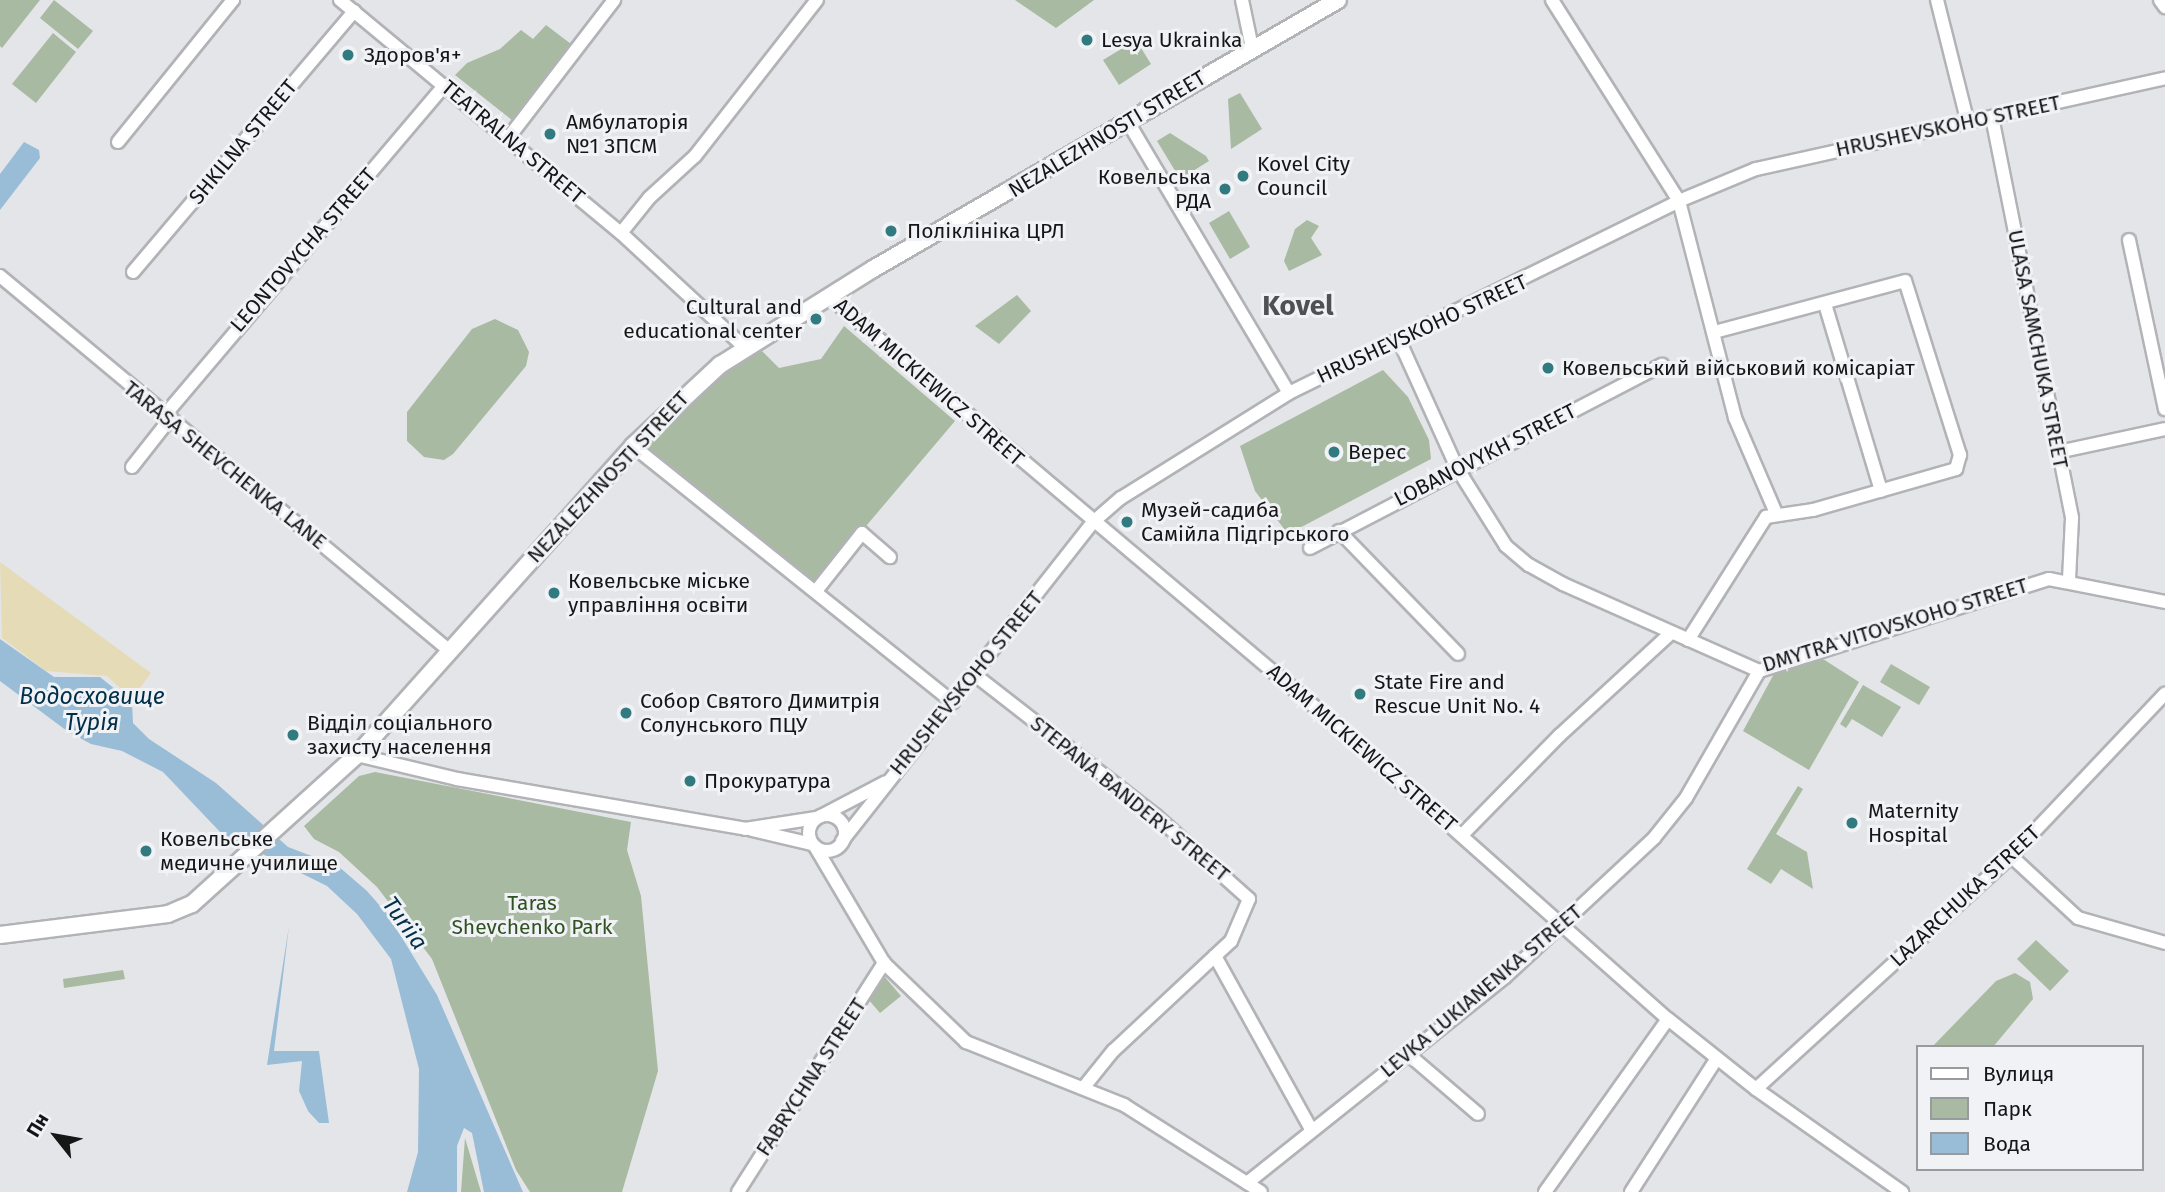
<!DOCTYPE html>
<html>
<head>
<meta charset="utf-8">
<style>
	body { margin:0 }
	#map { position:relative; width:2165px; height:1192px; overflow:hidden; background:#e4e5e8; font-family:"Fira Sans",sans-serif }
	div>[style] { position:absolute }
	[style*='--x'] { left:calc(var(--x)*1px); top:calc(var(--y)*1px); width:calc(var(--w)*1px); rotate:calc(var(--a)*1deg) }
	.green>* { inset:0; background:#a8baa1 }
	.sand>* { inset:0; background:#e5dcb7 }
	.water>* { inset:0; background:#99bdd7 }
	.roads { filter:drop-shadow(2px 0 #b2b3b6) drop-shadow(-2px 0 #b2b3b6) drop-shadow(0 2px #b2b3b6) drop-shadow(0 -2px #b2b3b6) }
	.minor>* { height:12px; margin:-6px; padding:0 6px; transform-origin:6px; border-radius:6px; background:#fff }
	.minor>.ring { margin:-6px; padding:0; box-sizing:content-box; background:none; border:12px solid #fff; border-radius:50% }
	.major>* { height:16px; margin:-8px; padding:0 8px; transform-origin:8px; border-radius:8px; background:#fff }
	.dots>* { width:19px; height:19px; translate:-50% -50%; box-sizing:border-box; border:4px solid #f1f2f5; border-radius:50% }
	span { translate:-50% -50%; white-space:nowrap; text-align:center; line-height:1.15; -webkit-text-stroke:6px #f1f2f5; paint-order:stroke }
	.poi-label { font-size:21px; color:#161617 }
	.left { translate:0 -50%; text-align:left }
	.right { translate:-100% -50%; text-align:right }
	.street-label { font-size:21px; color:#161617 }
	.park-label { font-size:21px; color:#305121 }
	.water-label { font-size:23px; color:#002f4a; font-style:italic }
	.district-label { font-size:28px; color:#505052; font-weight:700 }
	.legend { position:absolute; left:1916px; top:1045px; width:228px; height:126px; box-sizing:border-box; background:#f1f2f5; border:2px solid #999a9c; margin:0; padding:9px 12px; list-style:none; font-size:21px; color:#161617 }
	.legend li { display:flex; align-items:center; gap:14px; height:35px }
	.legend b { width:35px; border:2px solid #999a9c }
	.north { position:absolute; left:21px; top:1101px; width:70px; height:70px; -webkit-text-stroke:5px #f1f2f5; paint-order:stroke; rotate:301deg; font-size:19px; font-weight:700; line-height:28px; text-align:center; color:#161617 }
	.north::after { content:''; display:block; margin:auto; width:24px; height:32px; background:#161617; clip-path:polygon(50% 0,100% 100%,50% 72%,0 100%) }
</style>
</head>
<body>
<div id="map">
	<div class="green">
		<i style="clip-path:polygon(0 0,40px 0,2px 48px,0 46px)"></i>
		<i style="clip-path:polygon(54px 0,93px 31px,78px 49px,40px 18px)"></i>
		<i style="clip-path:polygon(1015px 0,1094px 0,1056px 28px)"></i>
		<i style="clip-path:polygon(546px 25px,571px 44px,513px 121px,455px 75px,467px 63px,500px 49px,521px 30px,533px 39px)"></i>
		<i style="clip-path:polygon(53px 33px,76px 52px,36px 103px,12px 84px)"></i>
		<i style="clip-path:polygon(1136px 40px,1151px 64px,1119px 85px,1103px 60px)"></i>
		<i style="clip-path:polygon(1240px 93px,1262px 129px,1231px 149px,1228px 99px)"></i>
		<i style="clip-path:polygon(1170px 133px,1206px 156px,1209px 161px,1180px 179px,1157px 141px)"></i>
		<i style="clip-path:polygon(1229px 211px,1250px 247px,1230px 259px,1209px 223px)"></i>
		<i style="clip-path:polygon(1307px 220px,1319px 226px,1311px 238px,1322px 255px,1289px 271px,1284px 261px,1295px 229px)"></i>
		<i style="clip-path:polygon(1017px 295px,1031px 311px,999px 344px,975px 326px)"></i>
		<i style="clip-path:polygon(495px 319px,518px 330px,529px 352px,526px 366px,453px 454px,444px 460px,424px 457px,407px 441px,407px 412px,472px 329px)"></i>
		<i style="clip-path:polygon(844px 326px,955px 421px,817px 584px,643px 447px,729px 368px,762px 351px,779px 368px,821px 359px)"></i>
		<i style="clip-path:polygon(1383px 370px,1408px 397px,1429px 440px,1431px 459px,1288px 534px,1255px 491px,1240px 446px)"></i>
		<i style="clip-path:polygon(1823px 659px,1859px 682px,1809px 770px,1743px 731px,1775px 672px)"></i>
		<i style="clip-path:polygon(1891px 664px,1930px 687px,1919px 705px,1880px 682px)"></i>
		<i style="clip-path:polygon(1863px 685px,1901px 707px,1882px 737px,1852px 719px,1846px 728px,1840px 724px)"></i>
		<i style="clip-path:polygon(375px 772px,631px 822px,627px 850px,641px 896px,658px 1071px,622px 1192px,530px 1192px,516px 1170px,432px 959px,377px 887px,339px 852px,314px 839px,304px 826px,359px 776px)"></i>
		<i style="clip-path:polygon(1798px 786px,1803px 789px,1776px 834px,1807px 852px,1813px 889px,1781px 869px,1771px 884px,1747px 869px)"></i>
		<i style="clip-path:polygon(2036px 940px,2069px 971px,2050px 991px,2017px 959px)"></i>
		<i style="clip-path:polygon(123px 970px,125px 979px,64px 988px,63px 979px)"></i>
		<i style="clip-path:polygon(2015px 973px,2030px 982px,2033px 999px,1993px 1047px,1932px 1047px,1996px 981px)"></i>
		<i style="clip-path:polygon(884px 976px,901px 996px,880px 1013px,868px 999px)"></i>
		<i style="clip-path:polygon(465px 1138px,481px 1192px,461px 1192px)"></i>
	</div>
	<div class="sand">
		<i style="clip-path:polygon(0 562px,151px 673px,132px 699px,107px 676px,46px 671px,2px 638px)"></i>
	</div>
	<div class="water">
		<i style="clip-path:polygon(24px 142px,39px 150px,40px 158px,0 210px,0 174px)"></i>
		<i style="clip-path:polygon(0 639px,54px 677px,100px 677px,132px 703px,133px 723px,149px 739px,216px 783px,288px 847px,338px 866px,367px 891px,388px 915px,437px 995px,523px 1192px,484px 1192px,472px 1133px,464px 1128px,457px 1146px,457px 1192px,407px 1192px,418px 1152px,419px 1069px,391px 959px,357px 914px,327px 886px,222px 834px,163px 772px,122px 751px,91px 744px,67px 731px,0 681px)"></i>
		<i style="clip-path:polygon(289px 926px,274px 1051px,319px 1051px,329px 1123px,319px 1123px,308px 1111px,299px 1091px,302px 1061px,267px 1065px)"></i>
	</div>
	<div class="roads">
		<div class="minor">
			<i style="--x:340;--y:0;--w:365;--a:39.7"></i>
			<i style="--x:621;--y:233;--w:168;--a:42.8"></i>
			<i style="--x:1242;--y:0;--w:49;--a:78.2"></i>
			<i style="--x:1552;--y:0;--w:238;--a:57.7"></i>
			<i style="--x:1679;--y:201;--w:224;--a:75.5"></i>
			<i style="--x:1735;--y:418;--w:103;--a:66.7"></i>
			<i style="--x:1937;--y:0;--w:127;--a:75.9"></i>
			<i style="--x:2160;--y:0;--w:9;--a:54"></i>
			<i style="--x:1992;--y:117;--w:409;--a:78.7"></i>
			<i style="--x:2072;--y:518;--w:62;--a:92.8"></i>
			<i style="--x:1128;--y:122;--w:315;--a:59.3"></i>
			<i style="--x:509;--y:137;--w:173;--a:-52.5"></i>
			<i style="--x:118;--y:142;--w:183;--a:-51"></i>
			<i style="--x:621;--y:233;--w:45;--a:-51.3"></i>
			<i style="--x:649;--y:198;--w:62;--a:-42.4"></i>
			<i style="--x:695;--y:156;--w:198;--a:-52"></i>
			<i style="--x:2129;--y:240;--w:173;--a:78"></i>
			<i style="--x:133;--y:272;--w:342;--a:-49.7"></i>
			<i style="--x:0;--y:276;--w:587;--a:39.82"></i>
			<i style="--x:828;--y:296;--w:671;--a:40.17"></i>
			<i style="--x:1341;--y:729;--w:437;--a:41.6"></i>
			<i style="--x:1668;--y:1019;--w:112;--a:38.5"></i>
			<i style="--x:1756;--y:1089;--w:179;--a:35.2"></i>
			<i style="--x:1825;--y:304;--w:195;--a:73.3"></i>
			<i style="--x:1399;--y:340;--w:141;--a:65.6"></i>
			<i style="--x:1457;--y:468;--w:92;--a:57.9"></i>
			<i style="--x:1506;--y:546;--w:30;--a:40"></i>
			<i style="--x:1529;--y:565;--w:39;--a:29"></i>
			<i style="--x:1563;--y:584;--w:214;--a:23.9"></i>
			<i style="--x:1759;--y:671;--w:304;--a:-17.6"></i>
			<i style="--x:2049;--y:579;--w:118;--a:11.2"></i>
			<i style="--x:164;--y:416;--w:434;--a:-49.7"></i>
			<i style="--x:633;--y:446;--w:410;--a:38.7"></i>
			<i style="--x:2058;--y:452;--w:109;--a:-12.1"></i>
			<i style="--x:132;--y:467;--w:60;--a:-51.8"></i>
			<i style="--x:1339;--y:531;--w:171;--a:45.9"></i>
			<i style="--x:1310;--y:548;--w:397;--a:-27.5"></i>
			<i style="--x:816;--y:591;--w:74;--a:-51.6"></i>
			<i style="--x:862;--y:533;--w:37;--a:41"></i>
			<i style="--x:1688;--y:640;--w:146;--a:-57.6"></i>
			<i style="--x:1766;--y:517;--w:48;--a:-8.5"></i>
			<i style="--x:1813;--y:510;--w:149;--a:-16"></i>
			<i style="--x:1956;--y:469;--w:15;--a:-74"></i>
			<i style="--x:1960;--y:455;--w:182;--a:-107.5"></i>
			<i style="--x:1905;--y:281;--w:198;--a:165"></i>
			<i style="--x:975;--y:675;--w:228;--a:37.9"></i>
			<i style="--x:1155;--y:815;--w:126;--a:41.8"></i>
			<i style="--x:1249;--y:899;--w:46;--a:113.2"></i>
			<i style="--x:1231;--y:941;--w:161;--a:137"></i>
			<i style="--x:1113;--y:1051;--w:46;--a:128.9"></i>
			<i style="--x:357;--y:755;--w:103;--a:13.5"></i>
			<i style="--x:457;--y:779;--w:292;--a:9.8"></i>
			<i style="--x:745;--y:829;--w:72;--a:-8.8"></i>
			<i class="ring" style="left:809px;top:815px;width:24px;height:24px"></i>
			<i style="--x:821;--y:816;--w:73;--a:-27.6"></i>
			<i style="--x:752;--y:830;--w:62;--a:13.1"></i>
			<i style="--x:1462;--y:835;--w:140;--a:-45.6"></i>
			<i style="--x:1560;--y:735;--w:151;--a:-42.6"></i>
			<i style="--x:842;--y:841;--w:406;--a:-51.8"></i>
			<i style="--x:1093;--y:522;--w:37;--a:-41"></i>
			<i style="--x:1121;--y:498;--w:198;--a:-32"></i>
			<i style="--x:1289;--y:393;--w:435;--a:-26.2"></i>
			<i style="--x:1679;--y:201;--w:83;--a:-22.6"></i>
			<i style="--x:1756;--y:169;--w:419;--a:-12.5"></i>
			<i style="--x:816;--y:848;--w:134;--a:59.4"></i>
			<i style="--x:884;--y:963;--w:114;--a:43.9"></i>
			<i style="--x:966;--y:1042;--w:170;--a:21.7"></i>
			<i style="--x:1124;--y:1105;--w:162;--a:32.4"></i>
			<i style="--x:2011;--y:856;--w:91;--a:42.8"></i>
			<i style="--x:2078;--y:918;--w:91;--a:16"></i>
			<i style="--x:1215;--y:956;--w:198;--a:61"></i>
			<i style="--x:1408;--y:1054;--w:92;--a:40.6"></i>
			<i style="--x:1756;--y:1089;--w:345;--a:-42.4"></i>
			<i style="--x:2011;--y:856;--w:224;--a:-46.5"></i>
			<i style="--x:1247;--y:1183;--w:330;--a:-38.6"></i>
			<i style="--x:1505;--y:977;--w:204;--a:-43"></i>
			<i style="--x:1654;--y:838;--w:51;--a:-51.3"></i>
			<i style="--x:1686;--y:798;--w:146;--a:-60.1"></i>
			<i style="--x:738;--y:1192;--w:272;--a:-57.5"></i>
			<i style="--x:1545;--y:1192;--w:212;--a:-54.6"></i>
			<i style="--x:1631;--y:1192;--w:159;--a:-57.3"></i>
		</div>
		<div class="major">
			<i style="--x:0;--y:935;--w:169;--a:-7.1"></i>
			<i style="--x:168;--y:914;--w:26;--a:-23"></i>
			<i style="--x:192;--y:904;--w:222;--a:-42.1"></i>
			<i style="--x:357;--y:755;--w:414;--a:-48.2"></i>
			<i style="--x:633;--y:446;--w:119;--a:-43"></i>
			<i style="--x:720;--y:365;--w:181;--a:-32.1"></i>
			<i style="--x:873;--y:269;--w:537;--a:-30.05"></i>
		</div>
	</div>
	<div class="dots">
		<i style="left:1087px;top:40px;background:#317a7f"></i>
		<i style="left:348px;top:55px;background:#317a7f"></i>
		<i style="left:550px;top:134px;background:#317a7f"></i>
		<i style="left:1243px;top:176px;background:#317a7f"></i>
		<i style="left:1225px;top:189px;background:#317a7f"></i>
		<i style="left:891px;top:231px;background:#317a7f"></i>
		<i style="left:816px;top:319px;background:#317a7f"></i>
		<i style="left:1548px;top:368px;background:#317a7f"></i>
		<i style="left:1334px;top:452px;background:#317a7f"></i>
		<i style="left:1127px;top:522px;background:#317a7f"></i>
		<i style="left:554px;top:593px;background:#317a7f"></i>
		<i style="left:1360px;top:694px;background:#317a7f"></i>
		<i style="left:626px;top:713px;background:#317a7f"></i>
		<i style="left:293px;top:735px;background:#317a7f"></i>
		<i style="left:690px;top:781px;background:#317a7f"></i>
		<i style="left:1852px;top:823px;background:#317a7f"></i>
		<i style="left:146px;top:851px;background:#317a7f"></i>
	</div>
	<div class="poi-label">
		<span class="left" style="left:1101px;top:40px">Lesya Ukrainka</span>
		<span class="left" style="left:364px;top:55px">Здоров'я+</span>
		<span class="left" style="left:566px;top:134px">Амбулаторія<br>№1 ЗПСМ</span>
		<span class="left" style="left:1257px;top:176px">Kovel City<br>Council</span>
		<span class="right" style="left:1211px;top:189px">Ковельська<br>РДА</span>
		<span class="left" style="left:907px;top:231px">Поліклініка ЦРЛ</span>
		<span class="right" style="left:802px;top:319px">Cultural and<br>educational center</span>
		<span class="left" style="left:1562px;top:368px">Ковельський військовий комісаріат</span>
		<span class="left" style="left:1348px;top:452px">Верес</span>
		<span class="left" style="left:1141px;top:522px">Музей-садиба<br>Самійла Підгірського</span>
		<span class="left" style="left:568px;top:593px">Ковельське міське<br>управління освіти</span>
		<span class="left" style="left:1374px;top:694px">State Fire and<br>Rescue Unit No. 4</span>
		<span class="left" style="left:640px;top:713px">Собор Святого Димитрія<br>Солунського ПЦУ</span>
		<span class="left" style="left:307px;top:735px">Відділ соціального<br>захисту населення</span>
		<span class="left" style="left:704px;top:781px">Прокуратура</span>
		<span class="left" style="left:1868px;top:823px">Maternity<br>Hospital</span>
		<span class="left" style="left:160px;top:851px">Ковельське<br>медичне училище</span>
	</div>
	<div class="street-label">
		<span style="left:1948px;top:126px;rotate:-12deg">HRUSHEVSKOHO STREET</span>
		<span style="left:1107px;top:134px;rotate:-31deg">NEZALEZHNOSTI STREET</span>
		<span style="left:243px;top:142px;rotate:-50deg">SHKILNA STREET</span>
		<span style="left:513px;top:142px;rotate:40deg">TEATRALNA STREET</span>
		<span style="left:303px;top:250px;rotate:-49deg">LEONTOVYCHA STREET</span>
		<span style="left:1422px;top:329px;rotate:-25deg">HRUSHEVSKOHO STREET</span>
		<span style="left:2038px;top:349px;rotate:79deg">ULASA SAMCHUKA STREET</span>
		<span style="left:929px;top:382px;rotate:41deg">ADAM MICKIEWICZ STREET</span>
		<span style="left:1485px;top:455px;rotate:-27deg">LOBANOVYKH STREET</span>
		<span style="left:225px;top:465px;rotate:39deg">TARASA SHEVCHENKA LANE</span>
		<span style="left:608px;top:477px;rotate:-47deg">NEZALEZHNOSTI STREET</span>
		<span style="left:1895px;top:625px;rotate:-17deg">DMYTRA VITOVSKOHO STREET</span>
		<span style="left:966px;top:683px;rotate:-51deg">HRUSHEVSKOHO STREET</span>
		<span style="left:1362px;top:748px;rotate:41deg">ADAM MICKIEWICZ STREET</span>
		<span style="left:1130px;top:799px;rotate:39deg">STEPANA BANDERY STREET</span>
		<span style="left:1965px;top:896px;rotate:-43deg">LAZARCHUKA STREET</span>
		<span style="left:1481px;top:991px;rotate:-40deg">LEVKA LUKIANENKA STREET</span>
		<span style="left:811px;top:1077px;rotate:-57deg">FABRYCHNA STREET</span>
	</div>
	<div class="park-label">
		<span style="left:532px;top:915px">Taras<br>Shevchenko Park</span>
	</div>
	<div class="water-label">
		<span style="left:92px;top:709px">Водосховище<br>Турія</span>
		<span style="left:405px;top:923px;rotate:54deg">Turiia</span>
	</div>
	<div class="district-label">
		<span style="left:1298px;top:306px">Kovel</span>
	</div>
	<ul class="legend">
	<li><b style="height:9px;background:#fff"></b>Вулиця</li>
	<li><b style="height:19px;background:#a8baa1"></b>Парк</li>
	<li><b style="height:19px;background:#99bdd7"></b>Вода</li>
	</ul>
	<div class="north">Пн</div>
</div>
</body>
</html>
